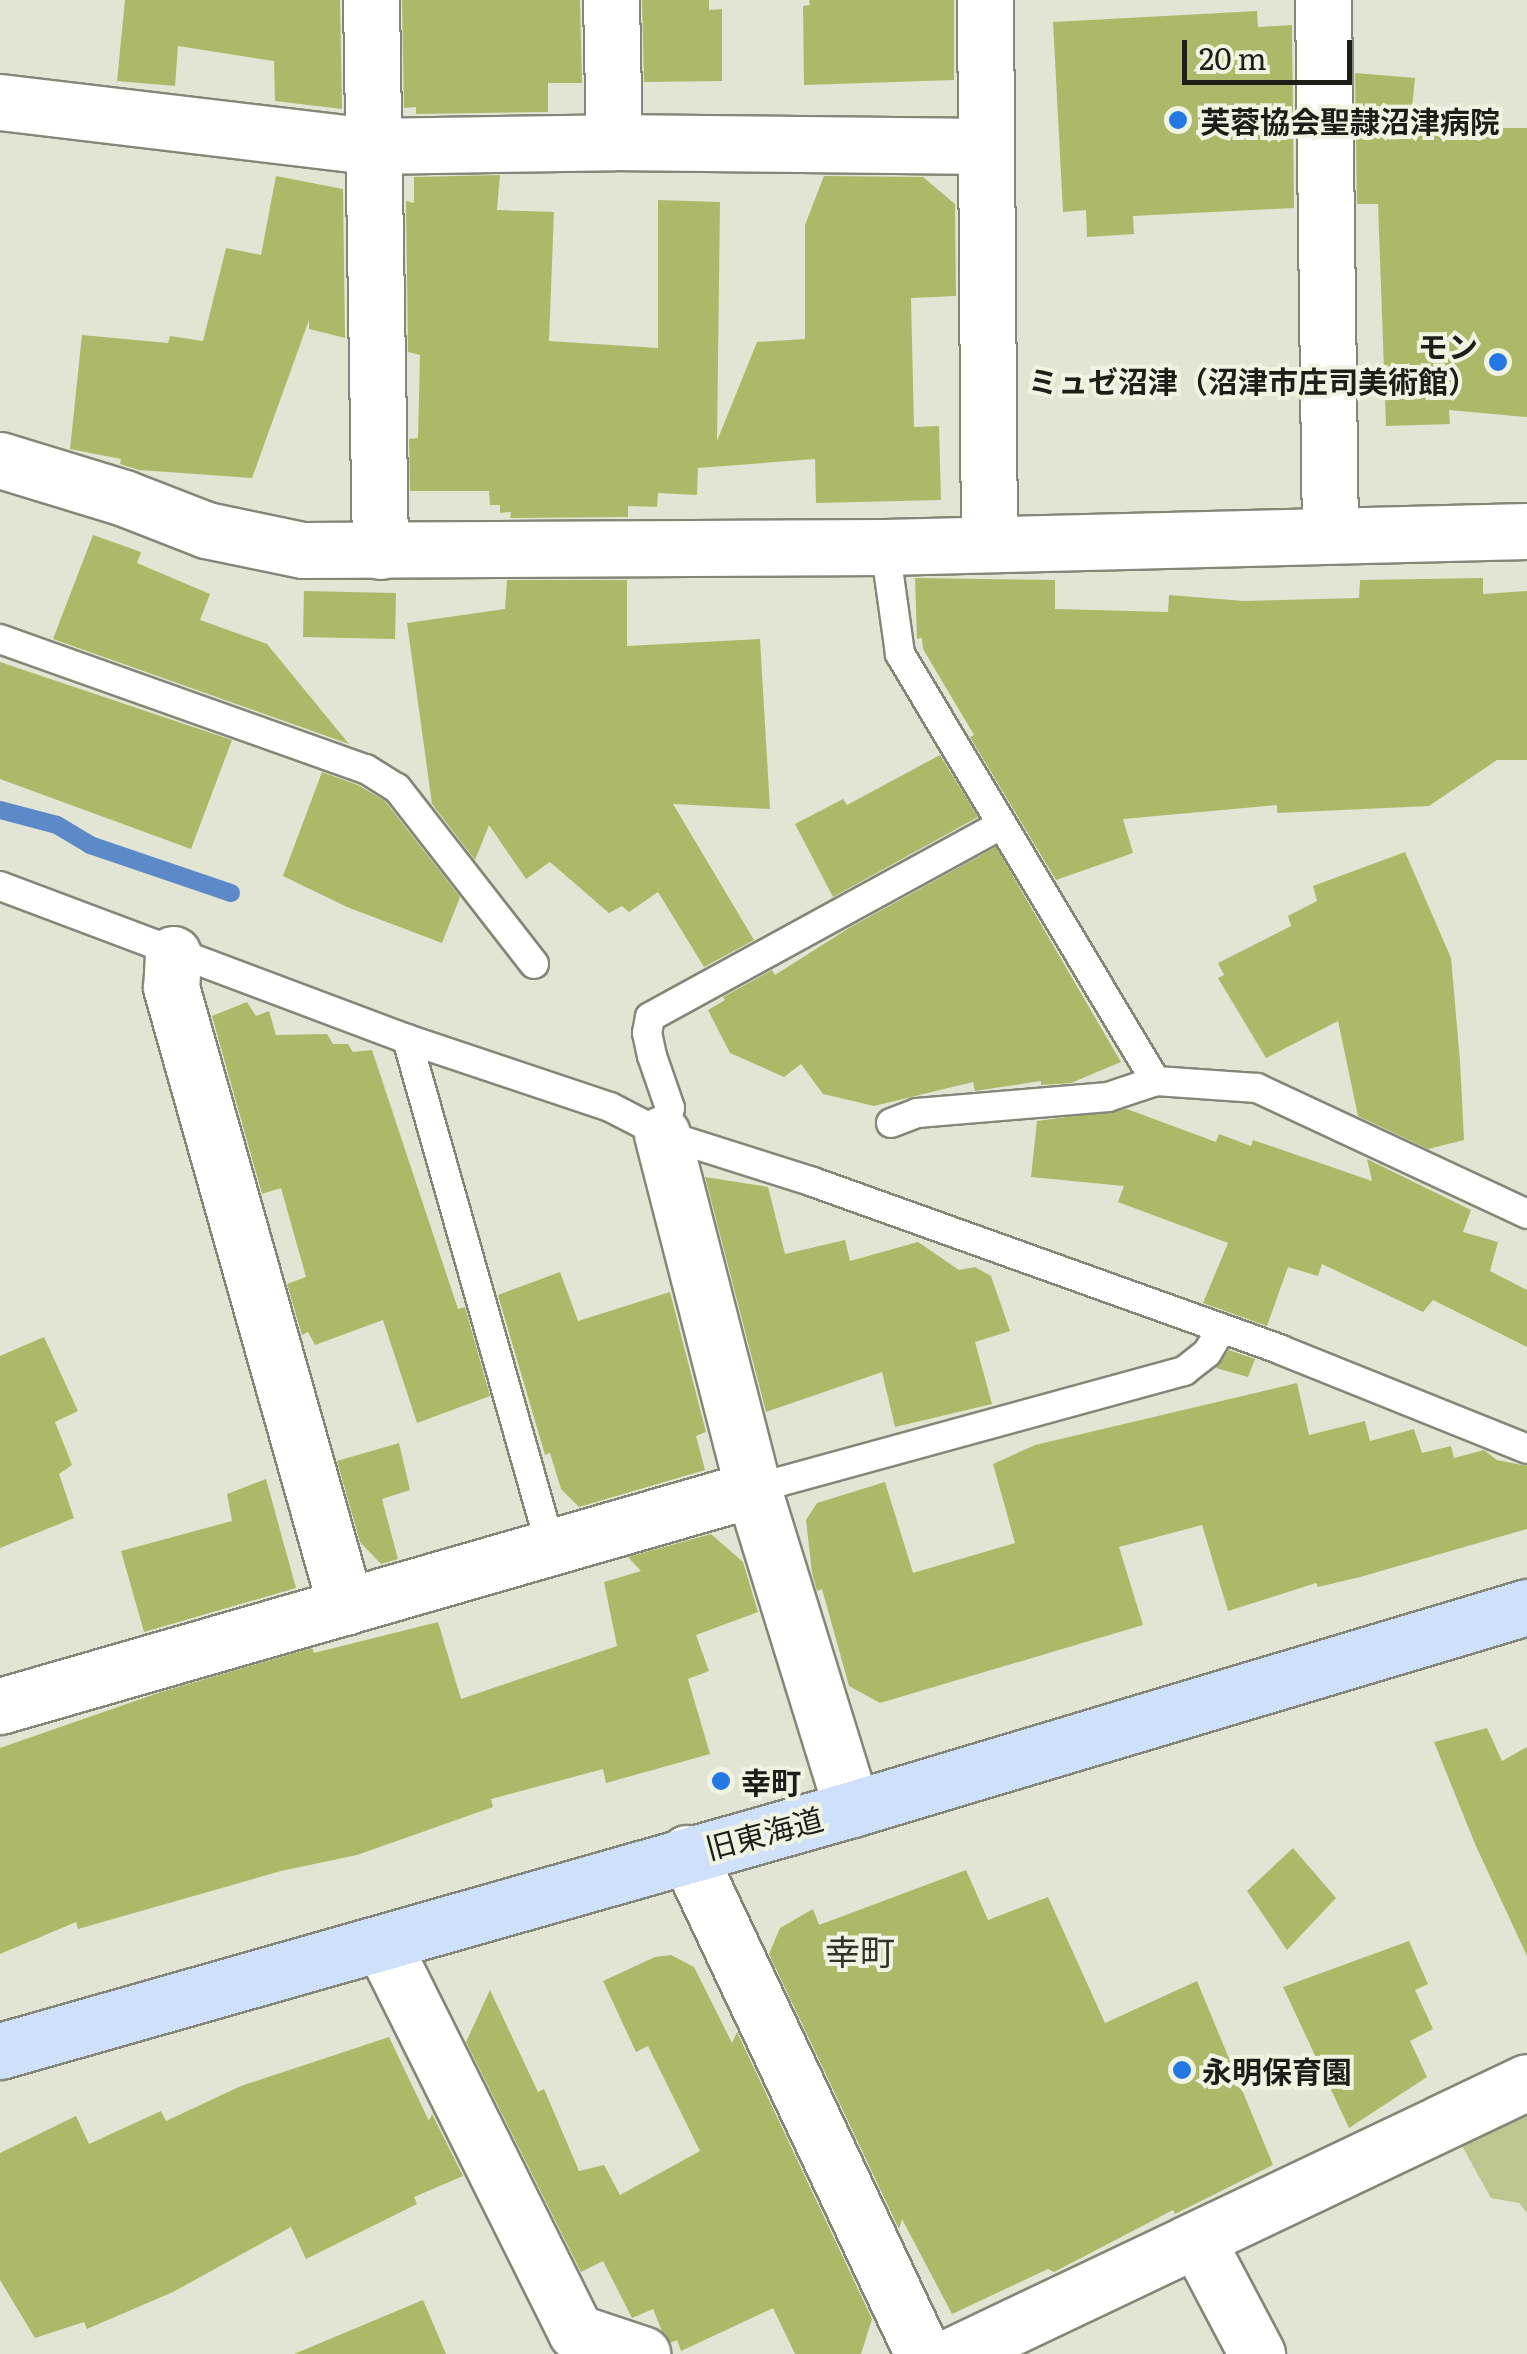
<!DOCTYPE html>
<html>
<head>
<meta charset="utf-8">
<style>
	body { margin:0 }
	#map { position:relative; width:1527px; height:2354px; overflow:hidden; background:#e2e5d4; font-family:Literata,"Noto Sans JP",serif }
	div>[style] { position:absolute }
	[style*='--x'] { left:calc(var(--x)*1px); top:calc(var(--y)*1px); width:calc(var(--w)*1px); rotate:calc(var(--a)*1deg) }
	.green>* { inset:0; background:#bcc68e }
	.stream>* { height:18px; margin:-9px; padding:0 9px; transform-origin:9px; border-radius:9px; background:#5c89c7 }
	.building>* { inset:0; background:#adb968 }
	.roads { filter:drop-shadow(2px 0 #848778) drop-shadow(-2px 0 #848778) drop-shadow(0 2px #848778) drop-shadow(0 -2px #848778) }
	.lane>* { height:28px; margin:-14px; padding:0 14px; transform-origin:14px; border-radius:14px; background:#fff }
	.street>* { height:55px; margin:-27.5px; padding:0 27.5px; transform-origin:27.5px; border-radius:27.5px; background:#fff }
	.secondary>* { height:55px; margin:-27.5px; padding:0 27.5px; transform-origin:27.5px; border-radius:27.5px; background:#cfe1fa }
	.dots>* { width:28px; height:28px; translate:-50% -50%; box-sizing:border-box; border:5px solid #eff3e2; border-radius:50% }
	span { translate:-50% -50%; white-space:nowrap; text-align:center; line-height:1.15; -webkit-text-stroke:8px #eff3e2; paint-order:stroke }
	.poi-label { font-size:30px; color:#1d1e18; font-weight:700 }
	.left { translate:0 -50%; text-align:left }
	.right { translate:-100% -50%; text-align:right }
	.street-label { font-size:30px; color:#1d1e18 }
	.quarter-label { font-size:35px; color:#323427 }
	.scale { position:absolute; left:1182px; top:40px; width:170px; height:45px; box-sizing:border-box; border:5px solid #1d1e18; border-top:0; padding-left:12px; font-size:30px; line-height:35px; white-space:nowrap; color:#1d1e18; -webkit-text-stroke:8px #eff3e2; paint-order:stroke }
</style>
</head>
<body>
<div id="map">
	<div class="green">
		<i style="clip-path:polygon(1527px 2114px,1527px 2213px,1519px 2203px,1491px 2198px,1462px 2146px)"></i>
	</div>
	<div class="stream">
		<i style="--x:0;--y:810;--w:59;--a:14.7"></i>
		<i style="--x:57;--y:825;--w:39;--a:31"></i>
		<i style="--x:90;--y:845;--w:149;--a:18.8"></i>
	</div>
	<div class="building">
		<i style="clip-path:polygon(125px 0,340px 0,342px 109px,275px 101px,274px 61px,178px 46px,175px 86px,117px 81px)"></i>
		<i style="clip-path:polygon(402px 0,580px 0,582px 83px,548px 83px,548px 112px,416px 114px,416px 107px,404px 108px)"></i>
		<i style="clip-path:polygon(642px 0,709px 0,709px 10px,722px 9px,722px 81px,644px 82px)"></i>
		<i style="clip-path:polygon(809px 0,954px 0,954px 80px,804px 85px,803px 6px,810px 5px)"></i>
		<i style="clip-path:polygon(1257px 11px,1258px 27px,1292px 25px,1294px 208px,1133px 216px,1134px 234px,1087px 237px,1086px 210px,1063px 212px,1053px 22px)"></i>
		<i style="clip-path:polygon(1355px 73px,1415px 78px,1410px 128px,1527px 128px,1527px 417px,1449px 410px,1450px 424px,1386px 426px,1378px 204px,1357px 204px)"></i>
		<i style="clip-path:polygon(500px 175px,497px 210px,554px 212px,549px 341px,658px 348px,658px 200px,720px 202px,717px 441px,757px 342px,805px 339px,805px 225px,824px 176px,923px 177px,955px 204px,956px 296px,911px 298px,914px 427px,939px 426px,941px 500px,816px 503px,815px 459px,698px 468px,697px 495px,658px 493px,657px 507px,628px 506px,628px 517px,510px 518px,511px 512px,500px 513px,500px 505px,490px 505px,489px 491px,410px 491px,409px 439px,418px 438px,420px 355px,408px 352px,406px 201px,414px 203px,414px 177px)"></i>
		<i style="clip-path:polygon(276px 176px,343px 189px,345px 338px,309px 329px,309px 320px,252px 478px,139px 470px,120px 464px,121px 459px,70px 449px,82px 335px,168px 343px,170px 336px,203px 341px,226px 248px,261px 255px)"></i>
		<i style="clip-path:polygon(93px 535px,141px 552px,137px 563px,210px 594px,200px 620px,267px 644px,349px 744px,53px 639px)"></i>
		<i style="clip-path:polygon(915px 578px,1055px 580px,1055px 609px,1168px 612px,1169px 595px,1244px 601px,1359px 598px,1360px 580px,1483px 578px,1483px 594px,1527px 591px,1527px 760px,1497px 760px,1429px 806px,1277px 813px,1277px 805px,1123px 819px,1133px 853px,1056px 880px,970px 737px,974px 735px,923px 649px,922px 638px,917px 639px)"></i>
		<i style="clip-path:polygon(507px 580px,627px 580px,627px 646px,760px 639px,770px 809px,673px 804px,754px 940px,704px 967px,658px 892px,629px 912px,622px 906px,609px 913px,550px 862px,526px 879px,489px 825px,475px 860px,432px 804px,407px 623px,505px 609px)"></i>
		<i style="clip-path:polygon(304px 591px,396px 593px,395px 639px,303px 637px)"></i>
		<i style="clip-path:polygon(0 662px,232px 740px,191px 849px,0 779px)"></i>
		<i style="clip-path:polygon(940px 755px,978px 817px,833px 897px,795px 824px,843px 799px,847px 805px)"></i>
		<i style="clip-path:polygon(322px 772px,358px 785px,385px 801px,460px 897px,442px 943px,347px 907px,283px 876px)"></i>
		<i style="clip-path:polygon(996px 847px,1121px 1062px,1071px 1083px,1041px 1085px,1041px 1081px,975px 1091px,973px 1082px,874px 1106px,823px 1094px,801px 1064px,784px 1077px,730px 1053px,708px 1010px,725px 1000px,723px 997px,772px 970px,775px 975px,849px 928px)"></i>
		<i style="clip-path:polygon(1405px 852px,1451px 958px,1460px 1061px,1464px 1140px,1428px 1149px,1358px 1116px,1338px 1021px,1266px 1058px,1218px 978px,1224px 975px,1218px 963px,1291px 926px,1288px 916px,1317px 901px,1313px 886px)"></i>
		<i style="clip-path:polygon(247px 1002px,256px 1016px,269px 1011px,276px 1035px,327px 1034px,333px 1044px,348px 1044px,353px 1052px,372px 1050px,458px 1309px,465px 1307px,490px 1396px,417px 1423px,383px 1320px,315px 1345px,308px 1332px,302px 1335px,287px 1284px,306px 1277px,281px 1188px,262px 1194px,212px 1016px)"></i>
		<i style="clip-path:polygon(1127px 1109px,1216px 1142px,1219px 1134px,1251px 1146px,1253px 1140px,1372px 1181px,1367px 1159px,1471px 1210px,1463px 1232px,1498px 1242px,1490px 1271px,1527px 1290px,1527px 1347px,1433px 1300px,1423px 1312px,1322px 1264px,1318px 1276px,1288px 1267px,1267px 1326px,1203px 1303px,1228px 1243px,1118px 1202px,1124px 1186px,1031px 1177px,1037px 1121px)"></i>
		<i style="clip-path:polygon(705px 1177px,768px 1187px,785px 1254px,845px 1240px,850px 1261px,918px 1242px,959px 1270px,975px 1267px,991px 1276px,1010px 1331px,975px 1342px,992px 1404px,895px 1427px,882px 1372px,766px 1412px)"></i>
		<i style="clip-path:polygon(560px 1272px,578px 1321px,670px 1292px,706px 1432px,696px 1436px,705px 1470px,579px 1507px,561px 1489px,550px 1453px,545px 1455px,498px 1295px)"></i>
		<i style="clip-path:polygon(44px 1337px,78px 1411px,55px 1422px,72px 1465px,59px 1474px,74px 1518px,0 1548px,0 1356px)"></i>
		<i style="clip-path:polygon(1229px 1350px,1255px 1359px,1248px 1377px,1216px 1368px)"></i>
		<i style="clip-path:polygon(1297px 1383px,1309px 1435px,1365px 1421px,1370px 1441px,1414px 1429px,1422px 1453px,1451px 1446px,1454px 1458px,1484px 1450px,1497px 1460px,1527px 1466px,1527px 1529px,1360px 1577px,1318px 1587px,1316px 1583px,1228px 1611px,1202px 1525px,1119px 1547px,1143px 1625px,880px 1703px,849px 1686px,822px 1589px,817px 1591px,812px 1573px,806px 1520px,817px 1503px,885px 1482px,913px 1573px,1015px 1543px,993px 1464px,1035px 1445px)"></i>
		<i style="clip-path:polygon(399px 1443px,410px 1490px,382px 1499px,398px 1559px,381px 1564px,360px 1542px,337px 1461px)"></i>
		<i style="clip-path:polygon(266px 1479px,296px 1588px,144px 1632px,121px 1551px,232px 1521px,227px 1494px)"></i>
		<i style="clip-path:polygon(711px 1534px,743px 1562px,758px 1612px,696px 1635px,709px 1671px,688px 1679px,710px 1754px,606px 1783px,603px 1769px,491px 1799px,493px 1807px,357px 1855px,281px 1871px,78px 1929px,76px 1922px,0 1954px,0 1748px,161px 1692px,312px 1648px,314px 1653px,438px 1622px,461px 1699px,617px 1646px,604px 1582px,641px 1571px,628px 1557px)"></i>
		<i style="clip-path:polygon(1487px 1728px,1502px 1761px,1527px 1747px,1527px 1956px,1475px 1844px,1434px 1742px)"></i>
		<i style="clip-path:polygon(1293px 1848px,1336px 1898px,1287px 1950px,1247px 1891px)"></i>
		<i style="clip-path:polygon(966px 1870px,988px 1920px,1048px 1897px,1105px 2023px,1197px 1981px,1273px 2165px,1175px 2214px,1173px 2210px,1054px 2272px,1048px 2269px,952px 2314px,902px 2219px,899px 2229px,769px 1954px,780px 1928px,813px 1909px,819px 1925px)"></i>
		<i style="clip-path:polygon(1409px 1941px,1428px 1984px,1415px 1990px,1433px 2029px,1410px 2041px,1427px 2077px,1349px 2128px,1283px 1987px)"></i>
		<i style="clip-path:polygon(671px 1955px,694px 1967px,732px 2043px,737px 2032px,872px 2319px,861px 2354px,795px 2354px,773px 2308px,681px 2351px,677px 2340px,670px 2343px,662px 2331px,653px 2309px,632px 2318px,603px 2261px,581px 2272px,466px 2042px,490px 1990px,538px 2092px,544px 2089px,579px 2171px,604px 2165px,620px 2195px,700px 2151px,648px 2046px,636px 2052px,603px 1981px,655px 1957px)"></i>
		<i style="clip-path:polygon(389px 2037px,429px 2121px,432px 2114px,463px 2176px,414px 2197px,417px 2204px,306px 2259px,291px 2227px,173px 2292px,87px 2329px,84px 2322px,35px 2338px,0 2280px,0 2153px,76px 2116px,89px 2144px,161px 2111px,166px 2121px,241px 2086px)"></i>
		<i style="clip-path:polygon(423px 2300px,446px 2354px,294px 2354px)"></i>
	</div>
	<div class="roads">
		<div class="lane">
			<i style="--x:885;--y:547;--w:108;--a:82"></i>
			<i style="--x:900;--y:654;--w:498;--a:59.1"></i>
			<i style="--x:1156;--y:1081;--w:101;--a:4"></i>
			<i style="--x:1257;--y:1088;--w:298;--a:25"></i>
			<i style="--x:0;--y:639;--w:388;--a:19.6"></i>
			<i style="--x:366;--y:769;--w:36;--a:32"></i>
			<i style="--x:397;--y:788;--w:223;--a:52.1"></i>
			<i style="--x:0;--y:886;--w:435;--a:20.6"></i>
			<i style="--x:407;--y:1039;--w:214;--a:18.5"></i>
			<i style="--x:610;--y:1107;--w:59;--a:27.4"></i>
			<i style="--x:662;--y:1134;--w:158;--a:17.6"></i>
			<i style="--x:813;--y:1182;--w:497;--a:19.7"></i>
			<i style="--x:1281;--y:1350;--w:265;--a:21.9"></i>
			<i style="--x:407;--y:1039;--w:529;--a:74.2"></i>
			<i style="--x:891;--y:1123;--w:28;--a:-21"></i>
			<i style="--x:917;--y:1113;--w:192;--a:-4.8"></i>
			<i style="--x:1108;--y:1097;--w:51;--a:-18.4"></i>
			<i style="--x:662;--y:1134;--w:27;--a:-73"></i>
			<i style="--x:670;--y:1108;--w:55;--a:-109.1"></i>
			<i style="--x:652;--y:1056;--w:24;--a:-102"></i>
			<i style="--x:647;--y:1033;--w:16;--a:-79"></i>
			<i style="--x:650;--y:1017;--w:399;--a:-28.7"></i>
			<i style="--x:753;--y:1489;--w:447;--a:-15.3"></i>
			<i style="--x:1184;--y:1371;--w:29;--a:-38"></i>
			<i style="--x:1207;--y:1353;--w:27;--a:-59"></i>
		</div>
		<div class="street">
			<i style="--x:371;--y:0;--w:551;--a:89.06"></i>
			<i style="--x:611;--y:0;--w:142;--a:88.8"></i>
			<i style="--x:985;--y:0;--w:543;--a:89.58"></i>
			<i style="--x:1323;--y:0;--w:535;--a:89.25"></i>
			<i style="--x:0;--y:102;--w:373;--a:6.8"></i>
			<i style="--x:370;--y:146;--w:244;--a:-0.9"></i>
			<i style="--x:614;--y:142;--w:372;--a:0.6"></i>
			<i style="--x:0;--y:460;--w:130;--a:17"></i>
			<i style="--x:124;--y:498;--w:88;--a:21.3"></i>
			<i style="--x:206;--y:530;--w:99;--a:11.7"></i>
			<i style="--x:303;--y:550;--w:582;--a:-0.3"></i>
			<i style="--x:885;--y:547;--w:642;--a:-1.43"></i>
			<i style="--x:173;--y:954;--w:33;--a:93"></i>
			<i style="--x:171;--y:987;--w:644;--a:74.24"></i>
			<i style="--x:662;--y:1134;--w:366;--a:75.6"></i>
			<i style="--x:753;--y:1489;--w:335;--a:72.8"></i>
			<i style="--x:0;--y:1706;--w:784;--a:-16.08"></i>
			<i style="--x:687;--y:1853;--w:554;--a:64.78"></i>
			<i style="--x:383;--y:1945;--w:432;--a:63.5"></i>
			<i style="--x:576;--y:2332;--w:70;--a:18.4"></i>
			<i style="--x:1197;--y:2240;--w:129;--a:62.2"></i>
			<i style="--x:955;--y:2354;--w:633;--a:-25.43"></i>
		</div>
		<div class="secondary">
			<i style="--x:0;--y:2051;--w:886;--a:-15.86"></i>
			<i style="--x:852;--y:1809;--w:705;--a:-16.66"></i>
		</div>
	</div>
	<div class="dots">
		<i style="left:1178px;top:120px;background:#2578e3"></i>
		<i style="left:1498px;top:362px;background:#2578e3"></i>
		<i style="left:721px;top:1781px;background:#2578e3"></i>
		<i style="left:1182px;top:2070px;background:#2578e3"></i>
	</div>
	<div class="poi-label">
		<span class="left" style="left:1200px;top:120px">芙蓉協会聖隷沼津病院</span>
		<span class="right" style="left:1478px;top:362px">モン<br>ミュゼ沼津（沼津市庄司美術館）</span>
		<span class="left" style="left:741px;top:1781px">幸町</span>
		<span class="left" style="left:1202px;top:2070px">永明保育園</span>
	</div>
	<div class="street-label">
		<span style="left:764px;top:1832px;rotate:-15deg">旧東海道</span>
	</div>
	<div class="quarter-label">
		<span style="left:860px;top:1950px">幸町</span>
	</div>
	<div class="scale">20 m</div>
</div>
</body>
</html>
